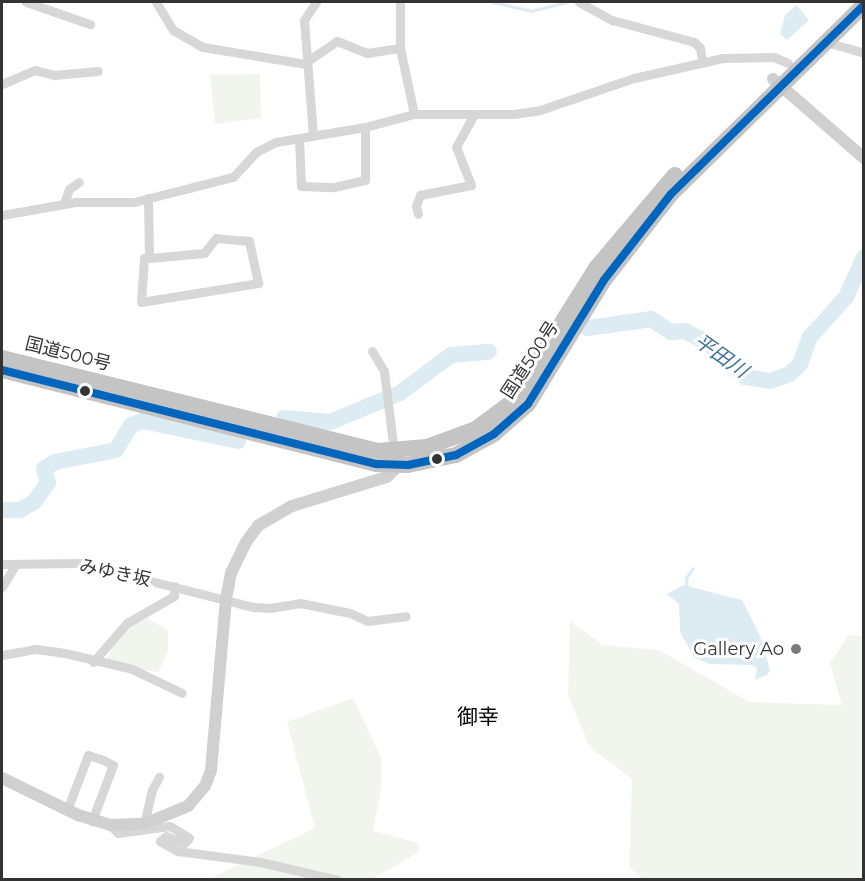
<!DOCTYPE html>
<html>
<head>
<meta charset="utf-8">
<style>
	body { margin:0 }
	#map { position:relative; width:865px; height:881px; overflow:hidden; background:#fff; font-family:Montserrat,"Noto Sans JP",sans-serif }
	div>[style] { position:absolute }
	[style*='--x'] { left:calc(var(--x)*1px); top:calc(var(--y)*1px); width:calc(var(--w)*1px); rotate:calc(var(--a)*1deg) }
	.green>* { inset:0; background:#f1f5ed }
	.water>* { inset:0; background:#ddebf3 }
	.stream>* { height:3px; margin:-1.5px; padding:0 1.5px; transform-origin:1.5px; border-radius:1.5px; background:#ddebf3 }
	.river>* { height:16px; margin:-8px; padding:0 8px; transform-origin:8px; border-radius:8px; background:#ddebf3 }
	.street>* { height:9px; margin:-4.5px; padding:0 4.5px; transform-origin:4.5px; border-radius:4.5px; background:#d7d7d7 }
	.secondary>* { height:12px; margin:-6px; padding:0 6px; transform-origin:6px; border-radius:6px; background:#d0d0d0 }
	.highway>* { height:16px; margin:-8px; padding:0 8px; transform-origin:8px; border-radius:8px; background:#c4c4c4 }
	.bus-1>* { height:8px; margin:-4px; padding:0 4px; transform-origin:4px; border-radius:4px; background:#0065bd }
	.dots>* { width:16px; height:16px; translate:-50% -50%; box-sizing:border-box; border:3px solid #fff; border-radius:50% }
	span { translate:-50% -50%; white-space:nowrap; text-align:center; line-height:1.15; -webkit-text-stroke:6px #fff; paint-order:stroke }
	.street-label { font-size:18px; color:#333 }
	.poi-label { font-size:18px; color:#333 }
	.right { translate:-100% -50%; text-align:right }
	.water-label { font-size:20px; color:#3f7597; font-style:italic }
	.quarter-label { font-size:21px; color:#000 }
	.frame { position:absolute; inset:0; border:3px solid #333; pointer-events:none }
</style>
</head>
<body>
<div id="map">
	<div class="green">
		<i style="clip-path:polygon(260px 74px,261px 118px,215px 124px,210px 75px)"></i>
		<i style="clip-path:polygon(147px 618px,168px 630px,168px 651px,158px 672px,104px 663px,117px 641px,134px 624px)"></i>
		<i style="clip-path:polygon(570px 621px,602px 645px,659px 650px,749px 702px,842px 705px,830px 663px,849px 635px,863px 636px,863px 879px,643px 879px,629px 867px,632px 779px,589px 746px,568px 695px)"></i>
		<i style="clip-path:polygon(353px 698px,381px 757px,381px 789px,373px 831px,418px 843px,419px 852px,372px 879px,207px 880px,315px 828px,287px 722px)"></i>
	</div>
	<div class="water">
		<i style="clip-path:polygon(796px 5px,809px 20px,787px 40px,780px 34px,785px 15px)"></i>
		<i style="clip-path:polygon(683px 585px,742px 600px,760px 636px,770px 670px,767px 675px,755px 680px,757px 668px,752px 665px,709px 664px,694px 657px,680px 632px,679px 604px,667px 594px)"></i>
	</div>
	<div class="stream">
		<i style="--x:493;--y:2;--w:39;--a:13"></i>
		<i style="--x:531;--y:11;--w:36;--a:-14"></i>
		<i style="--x:687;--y:589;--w:11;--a:-95"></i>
		<i style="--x:686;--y:578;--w:12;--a:-55"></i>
	</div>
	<div class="river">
		<i style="--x:588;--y:328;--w:64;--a:-8.1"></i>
		<i style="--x:651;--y:319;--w:24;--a:33"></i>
		<i style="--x:671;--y:332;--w:14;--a:-4"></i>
		<i style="--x:685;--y:331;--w:25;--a:27"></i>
		<i style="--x:707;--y:342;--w:52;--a:42.6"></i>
		<i style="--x:745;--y:377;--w:25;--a:9"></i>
		<i style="--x:770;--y:381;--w:21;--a:-19"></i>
		<i style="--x:790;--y:374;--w:14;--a:-45"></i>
		<i style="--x:800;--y:364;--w:29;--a:-70"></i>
		<i style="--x:810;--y:337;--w:54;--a:-48"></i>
		<i style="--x:846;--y:297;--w:44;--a:-65.8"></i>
		<i style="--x:284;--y:418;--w:46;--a:5"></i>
		<i style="--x:330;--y:422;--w:76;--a:-22.5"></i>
		<i style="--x:400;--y:393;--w:64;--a:-36.7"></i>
		<i style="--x:451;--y:355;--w:38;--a:-5"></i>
		<i style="--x:2;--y:510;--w:18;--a:0"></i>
		<i style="--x:20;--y:510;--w:16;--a:-30"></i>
		<i style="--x:34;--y:502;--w:24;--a:-54"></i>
		<i style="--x:48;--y:483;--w:15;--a:-106"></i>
		<i style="--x:44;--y:469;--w:13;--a:-32"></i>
		<i style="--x:55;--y:462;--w:62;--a:-11.1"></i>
		<i style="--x:116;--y:450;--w:29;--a:-59"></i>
		<i style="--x:131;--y:425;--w:13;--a:-18"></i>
		<i style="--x:143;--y:421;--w:97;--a:11.9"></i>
	</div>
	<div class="street">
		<i style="--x:26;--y:2;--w:68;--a:19"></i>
		<i style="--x:156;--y:2;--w:33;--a:59"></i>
		<i style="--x:173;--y:30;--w:34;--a:30"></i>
		<i style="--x:203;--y:47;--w:104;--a:9.4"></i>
		<i style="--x:400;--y:2;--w:46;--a:90"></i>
		<i style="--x:400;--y:48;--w:67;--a:78"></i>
		<i style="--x:579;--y:2;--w:38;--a:29"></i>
		<i style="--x:612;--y:20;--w:85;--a:15"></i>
		<i style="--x:694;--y:42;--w:8;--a:45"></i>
		<i style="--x:700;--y:48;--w:13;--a:81"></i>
		<i style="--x:826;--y:42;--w:40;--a:16"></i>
		<i style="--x:306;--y:62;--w:37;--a:-34"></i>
		<i style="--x:337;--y:41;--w:32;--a:22"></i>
		<i style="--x:367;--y:53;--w:33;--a:-9"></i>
		<i style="--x:2;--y:84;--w:36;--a:-23"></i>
		<i style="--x:35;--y:70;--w:20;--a:15"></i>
		<i style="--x:54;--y:75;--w:44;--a:-5.2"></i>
		<i style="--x:313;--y:135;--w:115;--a:-94.5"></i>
		<i style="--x:304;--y:20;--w:22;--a:-56"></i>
		<i style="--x:299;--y:138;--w:48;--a:87.6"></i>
		<i style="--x:301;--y:186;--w:33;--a:2"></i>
		<i style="--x:334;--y:187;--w:32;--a:-13"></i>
		<i style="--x:365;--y:180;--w:53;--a:-90"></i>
		<i style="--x:148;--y:198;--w:60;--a:89"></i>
		<i style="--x:149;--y:258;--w:5;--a:180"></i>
		<i style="--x:144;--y:258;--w:44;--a:93.9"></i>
		<i style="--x:141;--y:302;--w:119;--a:-9.2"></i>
		<i style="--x:258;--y:283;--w:43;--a:-102.1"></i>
		<i style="--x:249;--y:241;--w:33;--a:-175"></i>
		<i style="--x:216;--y:238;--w:19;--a:129"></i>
		<i style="--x:204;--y:253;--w:55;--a:174.8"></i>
		<i style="--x:64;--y:204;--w:16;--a:-72"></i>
		<i style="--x:69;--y:189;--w:12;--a:-35"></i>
		<i style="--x:418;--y:214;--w:8;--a:-104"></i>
		<i style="--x:416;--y:206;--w:12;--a:-70"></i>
		<i style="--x:420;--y:195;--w:52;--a:-11.1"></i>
		<i style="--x:471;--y:185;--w:41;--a:-111.5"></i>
		<i style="--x:456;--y:147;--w:38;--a:-61"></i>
		<i style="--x:2;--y:215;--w:75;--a:-10"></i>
		<i style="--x:76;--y:202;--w:58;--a:0"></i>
		<i style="--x:134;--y:202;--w:102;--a:-14.2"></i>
		<i style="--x:233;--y:177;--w:34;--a:-47"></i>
		<i style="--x:256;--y:152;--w:22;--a:-27"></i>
		<i style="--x:276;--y:142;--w:90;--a:-9.6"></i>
		<i style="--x:365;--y:127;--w:51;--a:-14.9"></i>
		<i style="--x:414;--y:114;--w:99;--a:0"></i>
		<i style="--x:513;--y:114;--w:27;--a:-8"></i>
		<i style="--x:540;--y:110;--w:99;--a:-18.8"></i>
		<i style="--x:634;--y:78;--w:91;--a:-12.7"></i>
		<i style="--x:723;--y:58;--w:51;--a:-1.1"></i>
		<i style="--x:774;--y:57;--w:15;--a:23"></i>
		<i style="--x:372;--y:351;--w:23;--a:59"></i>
		<i style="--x:384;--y:371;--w:82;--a:83"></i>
		<i style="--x:2;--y:564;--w:78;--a:-0.7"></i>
		<i style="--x:80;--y:563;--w:179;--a:14.3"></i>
		<i style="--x:253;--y:607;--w:17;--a:3"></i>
		<i style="--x:270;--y:608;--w:30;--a:-9"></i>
		<i style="--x:300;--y:603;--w:51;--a:11.3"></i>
		<i style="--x:350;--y:613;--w:19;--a:25"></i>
		<i style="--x:367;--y:621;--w:39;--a:-7"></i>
		<i style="--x:2;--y:587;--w:27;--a:-59"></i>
		<i style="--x:2;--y:655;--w:35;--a:-10"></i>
		<i style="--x:36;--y:649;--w:29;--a:8"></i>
		<i style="--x:65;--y:653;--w:69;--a:13.4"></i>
		<i style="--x:132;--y:669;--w:55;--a:25.6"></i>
		<i style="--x:93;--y:662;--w:52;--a:-48.9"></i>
		<i style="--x:127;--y:623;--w:54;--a:-29.9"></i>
		<i style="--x:174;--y:596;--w:10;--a:-90"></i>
		<i style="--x:67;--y:810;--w:59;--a:-69.1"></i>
		<i style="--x:88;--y:755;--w:16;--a:18"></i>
		<i style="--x:103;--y:760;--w:11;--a:27"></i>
		<i style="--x:113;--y:765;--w:60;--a:110.6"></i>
		<i style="--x:144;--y:824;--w:35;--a:-77"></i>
		<i style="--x:152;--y:790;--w:15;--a:-62"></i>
		<i style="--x:110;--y:825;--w:11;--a:45"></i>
		<i style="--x:118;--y:833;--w:52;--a:-7.7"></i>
		<i style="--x:170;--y:826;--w:22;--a:32"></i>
		<i style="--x:189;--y:838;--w:7;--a:135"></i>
		<i style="--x:184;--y:843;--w:19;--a:-159"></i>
		<i style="--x:166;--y:836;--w:8;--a:140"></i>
		<i style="--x:160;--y:841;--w:20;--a:30"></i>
		<i style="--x:177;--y:851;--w:84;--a:7.5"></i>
		<i style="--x:260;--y:862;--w:80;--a:13"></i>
	</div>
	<div class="secondary">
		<i style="--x:773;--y:79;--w:121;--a:41"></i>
		<i style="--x:2;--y:778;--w:85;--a:26"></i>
		<i style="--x:78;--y:815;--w:34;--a:17"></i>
		<i style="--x:110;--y:825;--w:34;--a:-2"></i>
		<i style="--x:144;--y:824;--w:48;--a:-22.2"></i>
		<i style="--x:188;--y:806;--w:26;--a:-50"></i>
		<i style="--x:205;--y:786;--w:17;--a:-69"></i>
		<i style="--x:211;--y:770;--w:172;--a:-85"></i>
		<i style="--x:226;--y:599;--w:26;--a:-79"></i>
		<i style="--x:231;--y:573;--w:34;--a:-64"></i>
		<i style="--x:246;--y:542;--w:21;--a:-53"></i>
		<i style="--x:259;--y:525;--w:38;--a:-30"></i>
		<i style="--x:292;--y:506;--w:99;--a:-17"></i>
		<i style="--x:387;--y:477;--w:10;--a:-45"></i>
		<i style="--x:394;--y:470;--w:10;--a:-84"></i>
	</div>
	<div class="highway">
		<i style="--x:2;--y:358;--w:387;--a:13.9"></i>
		<i style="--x:378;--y:451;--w:49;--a:-4.7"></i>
		<i style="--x:427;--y:447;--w:52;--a:-20.2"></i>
		<i style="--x:476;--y:429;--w:45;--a:-36.9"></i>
		<i style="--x:512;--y:402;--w:158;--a:-57.9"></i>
		<i style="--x:596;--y:268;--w:122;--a:-49.7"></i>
		<i style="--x:2;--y:370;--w:387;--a:14.1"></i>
		<i style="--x:377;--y:464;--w:31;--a:2"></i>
		<i style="--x:408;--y:465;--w:49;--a:-11.8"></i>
		<i style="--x:456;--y:455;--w:43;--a:-28.9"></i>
		<i style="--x:494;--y:434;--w:45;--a:-41.4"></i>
		<i style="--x:528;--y:404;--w:145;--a:-58.5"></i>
		<i style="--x:604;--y:280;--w:109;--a:-52.1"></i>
		<i style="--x:671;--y:194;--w:270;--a:-44.4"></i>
	</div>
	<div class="bus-1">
		<i style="--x:2;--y:370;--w:387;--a:14.1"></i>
		<i style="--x:377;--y:464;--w:31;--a:2"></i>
		<i style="--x:408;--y:465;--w:49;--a:-11.8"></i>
		<i style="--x:456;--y:455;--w:43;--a:-28.9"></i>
		<i style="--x:494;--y:434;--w:45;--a:-41.4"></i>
		<i style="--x:528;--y:404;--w:145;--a:-58.5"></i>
		<i style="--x:604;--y:280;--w:109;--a:-52.1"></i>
		<i style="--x:671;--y:194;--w:270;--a:-44.4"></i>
	</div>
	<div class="dots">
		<i style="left:85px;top:391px;background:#333"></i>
		<i style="left:437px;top:459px;background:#333"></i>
		<i style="left:796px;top:649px;background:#7a7a7a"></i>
	</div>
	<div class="street-label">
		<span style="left:68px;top:354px;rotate:14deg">国道500号</span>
		<span style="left:530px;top:360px;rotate:-57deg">国道500号</span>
		<span style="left:115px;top:573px;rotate:12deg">みゆき坂</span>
	</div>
	<div class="poi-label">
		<span class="right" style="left:784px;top:649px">Gallery Ao</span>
	</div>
	<div class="water-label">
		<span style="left:721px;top:356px;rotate:35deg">平田川</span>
	</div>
	<div class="quarter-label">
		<span style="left:478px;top:717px">御幸</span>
	</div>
	<div class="frame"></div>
</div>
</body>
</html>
